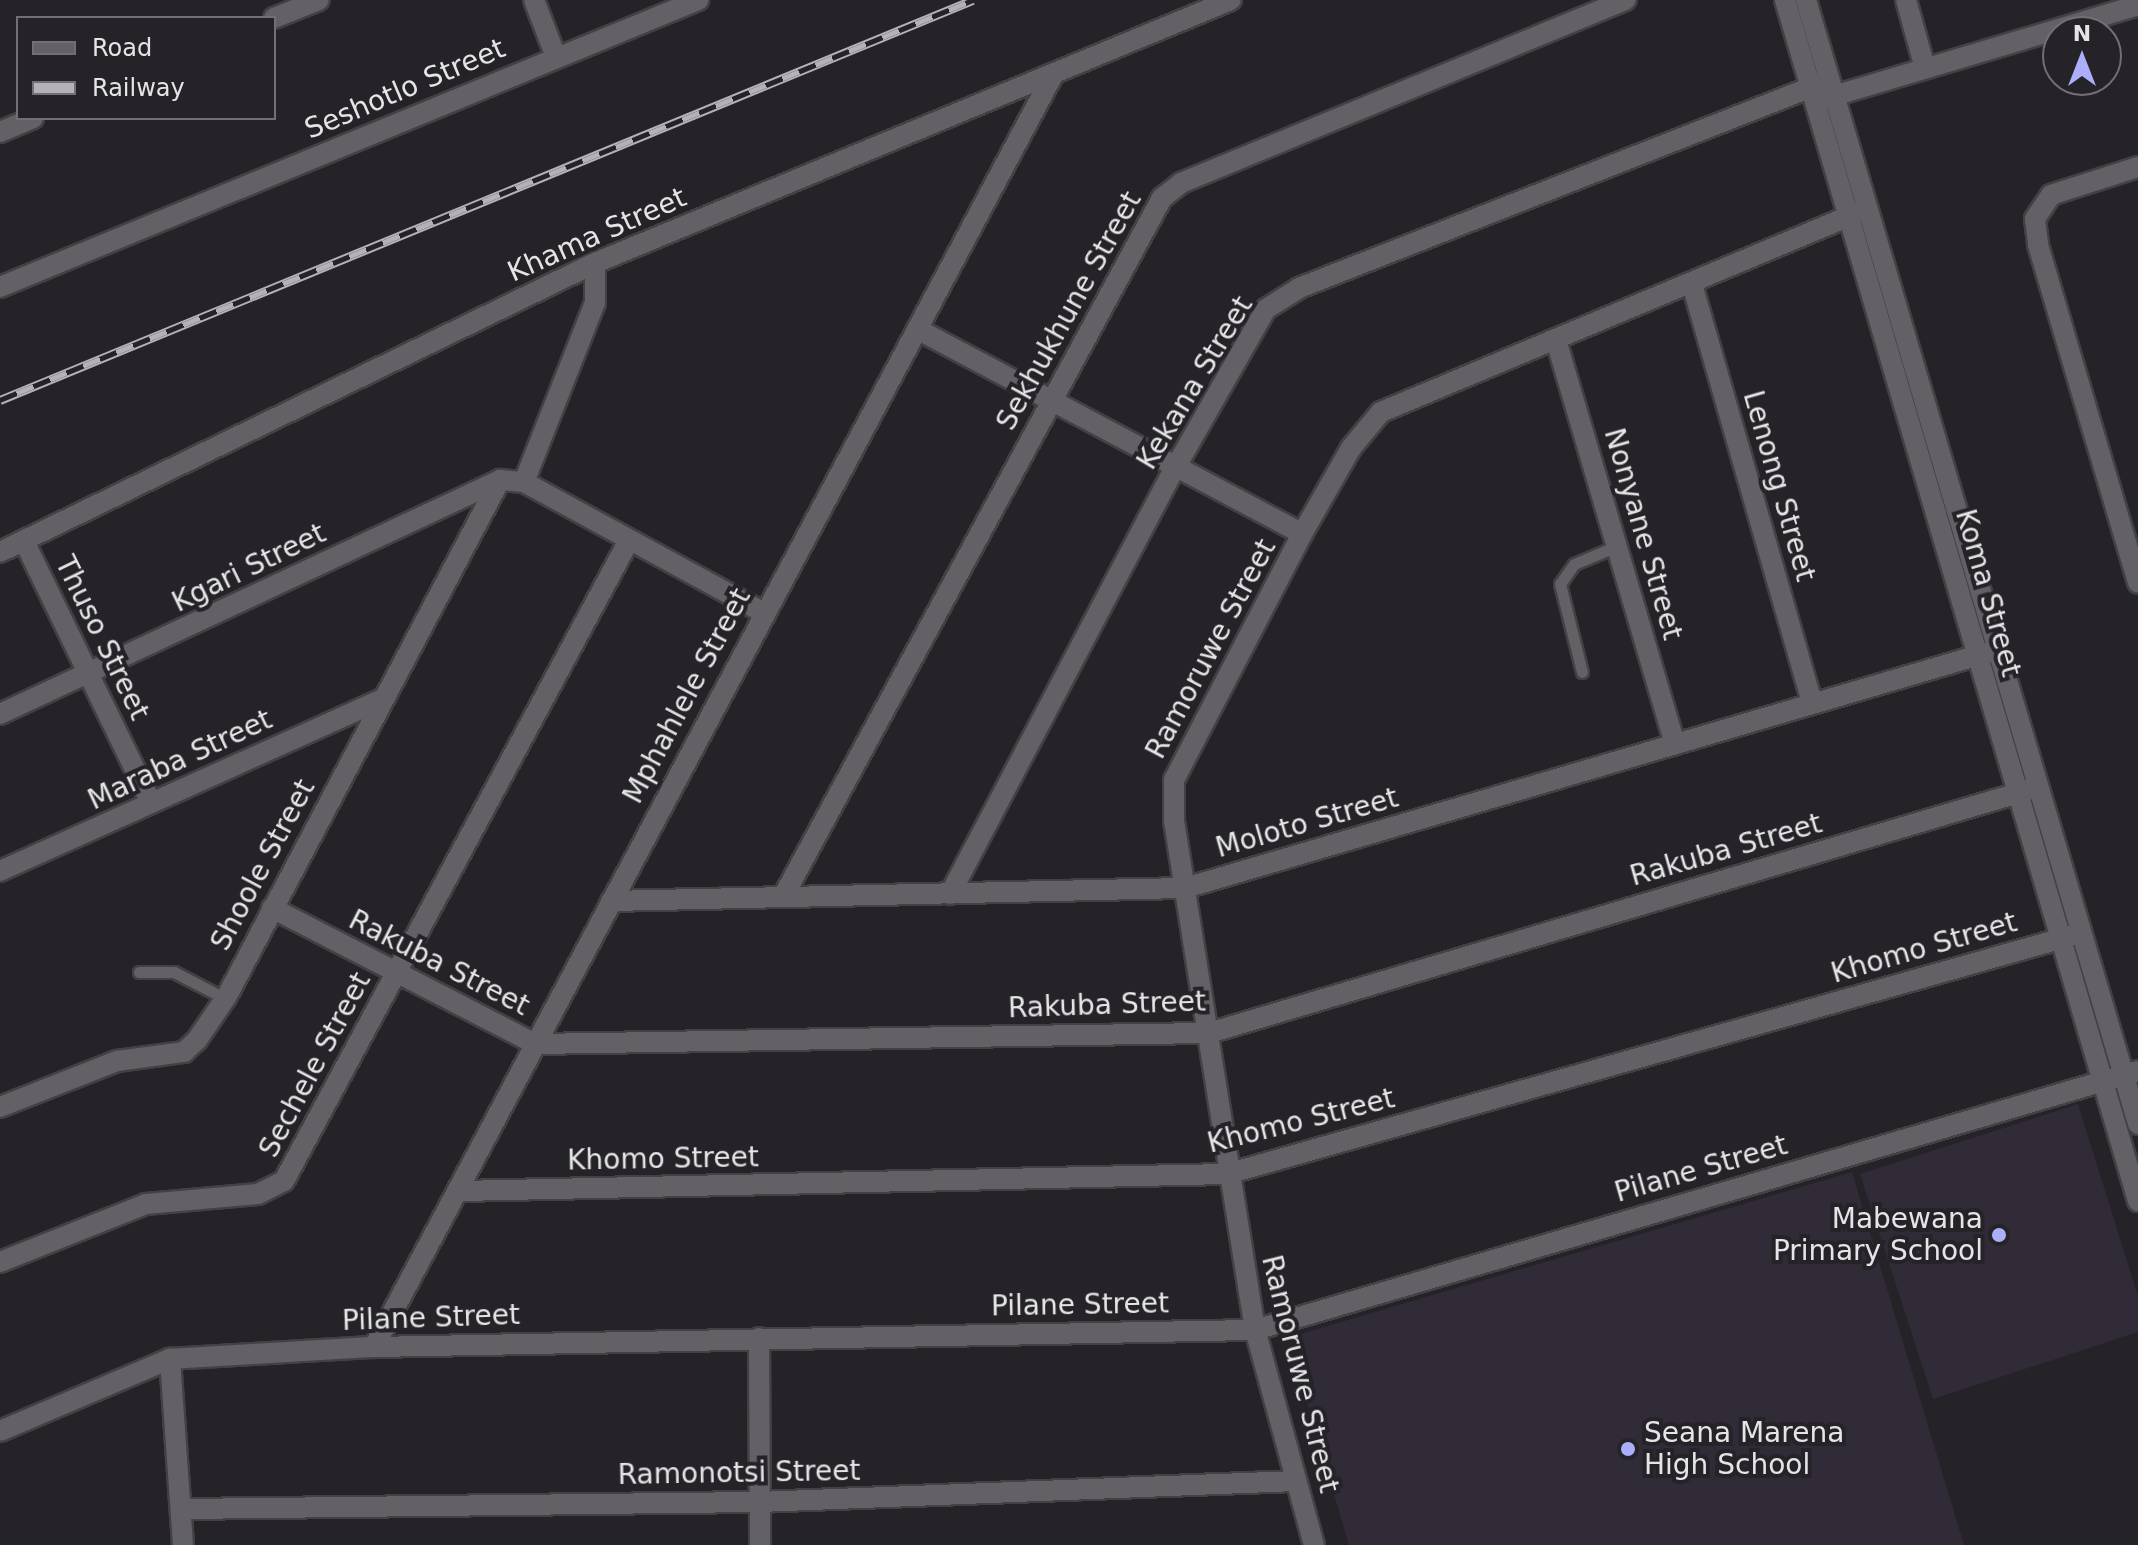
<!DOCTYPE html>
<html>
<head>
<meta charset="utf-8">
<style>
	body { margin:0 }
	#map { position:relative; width:2138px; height:1545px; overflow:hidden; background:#252328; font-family:"DejaVu Sans",sans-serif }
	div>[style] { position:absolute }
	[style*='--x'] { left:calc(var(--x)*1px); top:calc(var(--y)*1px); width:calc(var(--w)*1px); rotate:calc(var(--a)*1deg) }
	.built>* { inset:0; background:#302b36 }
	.roads { filter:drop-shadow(2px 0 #424144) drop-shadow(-2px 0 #424144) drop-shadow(0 2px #424144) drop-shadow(0 -2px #424144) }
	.service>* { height:11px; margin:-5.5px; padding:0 5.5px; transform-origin:5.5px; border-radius:5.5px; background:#636066 }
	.minor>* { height:20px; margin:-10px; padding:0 10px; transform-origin:10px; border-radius:10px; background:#636066 }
	.tertiary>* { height:20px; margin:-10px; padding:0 10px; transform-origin:10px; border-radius:10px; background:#636066 }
	.secondary>* { height:20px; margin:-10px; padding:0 10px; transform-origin:10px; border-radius:10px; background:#636066 }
	.rail>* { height:9px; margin-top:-4.5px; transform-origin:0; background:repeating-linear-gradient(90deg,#252328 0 18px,#b4b2b6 0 36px); box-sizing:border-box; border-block:2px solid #b4b2b6 }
	.dots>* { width:22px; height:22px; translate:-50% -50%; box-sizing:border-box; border:4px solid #252328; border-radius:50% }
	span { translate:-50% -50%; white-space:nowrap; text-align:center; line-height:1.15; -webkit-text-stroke:8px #252328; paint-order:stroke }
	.street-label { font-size:28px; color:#e5e4e7 }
	.poi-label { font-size:28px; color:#e5e4e7 }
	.right { translate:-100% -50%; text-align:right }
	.left { translate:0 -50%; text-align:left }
	.legend { position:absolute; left:16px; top:16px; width:260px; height:104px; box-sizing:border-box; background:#252328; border:2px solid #727074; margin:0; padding:10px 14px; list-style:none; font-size:24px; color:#e5e4e7 }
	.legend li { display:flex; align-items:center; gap:16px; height:40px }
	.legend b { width:40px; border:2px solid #727074 }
	.north { position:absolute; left:2042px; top:16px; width:80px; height:80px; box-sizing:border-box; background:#252328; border:2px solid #727074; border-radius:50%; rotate:0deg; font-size:22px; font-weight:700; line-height:32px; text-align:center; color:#e5e4e7 }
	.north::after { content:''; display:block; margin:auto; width:28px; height:36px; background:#abaffb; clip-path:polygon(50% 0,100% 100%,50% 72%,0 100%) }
</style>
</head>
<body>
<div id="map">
	<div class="built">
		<i style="clip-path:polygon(2078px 1104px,2138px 1296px,2138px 1332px,1933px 1399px,1860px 1174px)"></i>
		<i style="clip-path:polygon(1852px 1172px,1964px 1545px,1349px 1545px,1292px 1353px,1300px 1334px)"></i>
	</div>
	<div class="roads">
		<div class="service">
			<i style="--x:1582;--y:672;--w:91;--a:-104"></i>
			<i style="--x:1560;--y:584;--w:24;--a:-55"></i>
			<i style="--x:1574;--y:564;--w:47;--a:-22.7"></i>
			<i style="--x:139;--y:972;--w:35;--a:0"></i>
			<i style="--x:174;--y:972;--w:59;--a:27.4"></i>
		</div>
		<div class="minor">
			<i style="--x:534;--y:0;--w:61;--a:68.9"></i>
			<i style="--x:1906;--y:0;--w:71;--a:74.4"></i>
			<i style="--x:274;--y:18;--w:48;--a:-21.8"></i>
			<i style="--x:0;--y:132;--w:36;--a:-23"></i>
			<i style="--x:2138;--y:167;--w:91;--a:162.2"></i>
			<i style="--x:2051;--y:195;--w:29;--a:124"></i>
			<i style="--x:2035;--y:219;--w:26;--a:83"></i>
			<i style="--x:2038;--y:245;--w:352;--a:73.5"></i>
			<i style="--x:1692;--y:284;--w:436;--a:74"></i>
			<i style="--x:0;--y:287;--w:755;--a:-22.35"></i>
			<i style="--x:919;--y:330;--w:434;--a:28"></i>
			<i style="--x:1556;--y:340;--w:421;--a:73.6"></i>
			<i style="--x:524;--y:482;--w:193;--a:-68.4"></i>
			<i style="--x:595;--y:303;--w:40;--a:-90"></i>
			<i style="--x:24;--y:541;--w:291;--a:64.1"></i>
			<i style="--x:0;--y:714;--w:552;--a:-25.08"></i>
			<i style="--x:500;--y:480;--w:24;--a:5"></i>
			<i style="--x:524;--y:482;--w:271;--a:28.6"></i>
			<i style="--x:0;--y:871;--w:419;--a:-24.2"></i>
			<i style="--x:950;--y:894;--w:480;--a:-62.2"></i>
			<i style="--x:1174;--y:470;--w:185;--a:-60.3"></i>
			<i style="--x:1266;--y:309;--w:39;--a:-32"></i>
			<i style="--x:1299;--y:288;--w:567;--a:-21.41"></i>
			<i style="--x:784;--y:895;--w:793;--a:-61.53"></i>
			<i style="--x:1162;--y:198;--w:24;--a:-38"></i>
			<i style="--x:1181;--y:183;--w:481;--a:-22.4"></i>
			<i style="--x:611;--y:901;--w:574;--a:-1.3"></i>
			<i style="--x:1185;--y:888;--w:842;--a:-16.35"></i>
			<i style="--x:272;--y:908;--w:296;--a:27.3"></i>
			<i style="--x:535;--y:1044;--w:674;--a:-0.94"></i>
			<i style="--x:1209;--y:1033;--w:862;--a:-16.52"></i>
			<i style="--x:0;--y:1107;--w:126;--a:-21.5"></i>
			<i style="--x:117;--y:1061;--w:68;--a:-7.7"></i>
			<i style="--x:184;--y:1052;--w:18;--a:-43"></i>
			<i style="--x:197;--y:1040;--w:53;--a:-55.7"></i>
			<i style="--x:227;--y:996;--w:584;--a:-62.12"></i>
			<i style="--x:460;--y:1191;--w:767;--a:-1.27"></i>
			<i style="--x:1227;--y:1174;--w:887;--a:-15.76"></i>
			<i style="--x:0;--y:1262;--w:157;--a:-21.7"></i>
			<i style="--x:146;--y:1204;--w:112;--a:-5.1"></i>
			<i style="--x:258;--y:1194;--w:29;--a:-27"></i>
			<i style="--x:284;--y:1181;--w:726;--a:-61.7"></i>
			<i style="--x:759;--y:1338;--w:207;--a:89.7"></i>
			<i style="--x:374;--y:1347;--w:1444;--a:-61.91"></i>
			<i style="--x:170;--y:1359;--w:186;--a:86"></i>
			<i style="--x:0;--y:1431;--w:185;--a:-23"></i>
			<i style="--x:170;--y:1359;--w:204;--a:-3.4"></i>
			<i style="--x:374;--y:1347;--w:881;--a:-1.11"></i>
			<i style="--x:1255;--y:1330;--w:920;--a:-16.35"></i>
			<i style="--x:183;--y:1509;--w:576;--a:-0.7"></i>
			<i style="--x:759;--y:1502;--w:537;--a:-2.24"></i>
			<i style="--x:1314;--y:1545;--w:223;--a:-105.3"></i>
			<i style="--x:1255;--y:1330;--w:515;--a:-99.04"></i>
			<i style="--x:1174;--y:821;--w:41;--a:-90"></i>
			<i style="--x:1174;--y:780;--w:277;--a:-62.5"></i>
			<i style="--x:1302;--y:534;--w:99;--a:-60.3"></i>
			<i style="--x:1351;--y:448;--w:47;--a:-50.2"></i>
			<i style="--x:1381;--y:412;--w:524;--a:-22.7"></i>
		</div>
		<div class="tertiary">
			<i style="--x:1820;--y:100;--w:332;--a:-16.6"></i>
			<i style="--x:0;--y:552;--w:661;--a:-25.91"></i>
			<i style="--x:595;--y:263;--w:688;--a:-22.47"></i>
		</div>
		<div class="secondary">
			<i style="--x:1785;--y:0;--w:1252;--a:73.62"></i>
			<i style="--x:1806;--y:0;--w:1172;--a:73.54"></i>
		</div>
	</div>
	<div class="rail">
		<i style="--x:0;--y:400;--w:1052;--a:-22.35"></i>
	</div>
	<div class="dots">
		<i style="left:1999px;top:1235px;background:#abaffb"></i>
		<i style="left:1628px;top:1449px;background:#abaffb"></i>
	</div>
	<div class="street-label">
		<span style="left:405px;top:89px;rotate:-23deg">Seshotlo Street</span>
		<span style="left:597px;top:235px;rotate:-24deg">Khama Street</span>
		<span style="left:1069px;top:311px;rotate:-61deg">Sekhukhune Street</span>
		<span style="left:1195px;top:383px;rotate:-59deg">Kekana Street</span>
		<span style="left:1779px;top:486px;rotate:74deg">Lenong Street</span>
		<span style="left:1643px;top:534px;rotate:74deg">Nonyane Street</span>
		<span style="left:249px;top:568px;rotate:-26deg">Kgari Street</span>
		<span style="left:1988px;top:593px;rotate:74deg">Koma Street</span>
		<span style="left:102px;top:638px;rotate:64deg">Thuso Street</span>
		<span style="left:1211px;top:649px;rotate:-62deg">Ramoruwe Street</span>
		<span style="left:687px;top:696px;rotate:-62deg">Mphahlele Street</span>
		<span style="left:180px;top:760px;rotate:-25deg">Maraba Street</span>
		<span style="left:1307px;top:823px;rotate:-16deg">Moloto Street</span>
		<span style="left:1726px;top:850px;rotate:-16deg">Rakuba Street</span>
		<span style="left:263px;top:865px;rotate:-62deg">Shoole Street</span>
		<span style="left:1924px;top:948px;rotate:-16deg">Khomo Street</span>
		<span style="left:439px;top:963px;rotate:27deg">Rakuba Street</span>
		<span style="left:1107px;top:1005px;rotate:-2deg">Rakuba Street</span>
		<span style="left:315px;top:1065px;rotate:-62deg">Sechele Street</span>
		<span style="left:1301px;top:1121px;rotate:-14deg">Khomo Street</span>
		<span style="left:663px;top:1159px;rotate:-1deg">Khomo Street</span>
		<span style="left:1701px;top:1169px;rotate:-16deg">Pilane Street</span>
		<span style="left:1080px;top:1305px;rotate:-1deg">Pilane Street</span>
		<span style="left:431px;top:1318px;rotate:-2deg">Pilane Street</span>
		<span style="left:1300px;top:1374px;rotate:76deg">Ramoruwe Street</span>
		<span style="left:739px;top:1473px;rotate:-1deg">Ramonotsi Street</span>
	</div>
	<div class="poi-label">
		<span class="right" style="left:1983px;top:1235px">Mabewana<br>Primary School</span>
		<span class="left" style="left:1644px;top:1449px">Seana Marena<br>High School</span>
	</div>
	<ul class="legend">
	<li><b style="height:10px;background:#636066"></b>Road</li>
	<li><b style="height:10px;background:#b4b2b6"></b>Railway</li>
	</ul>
	<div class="north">N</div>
</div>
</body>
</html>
